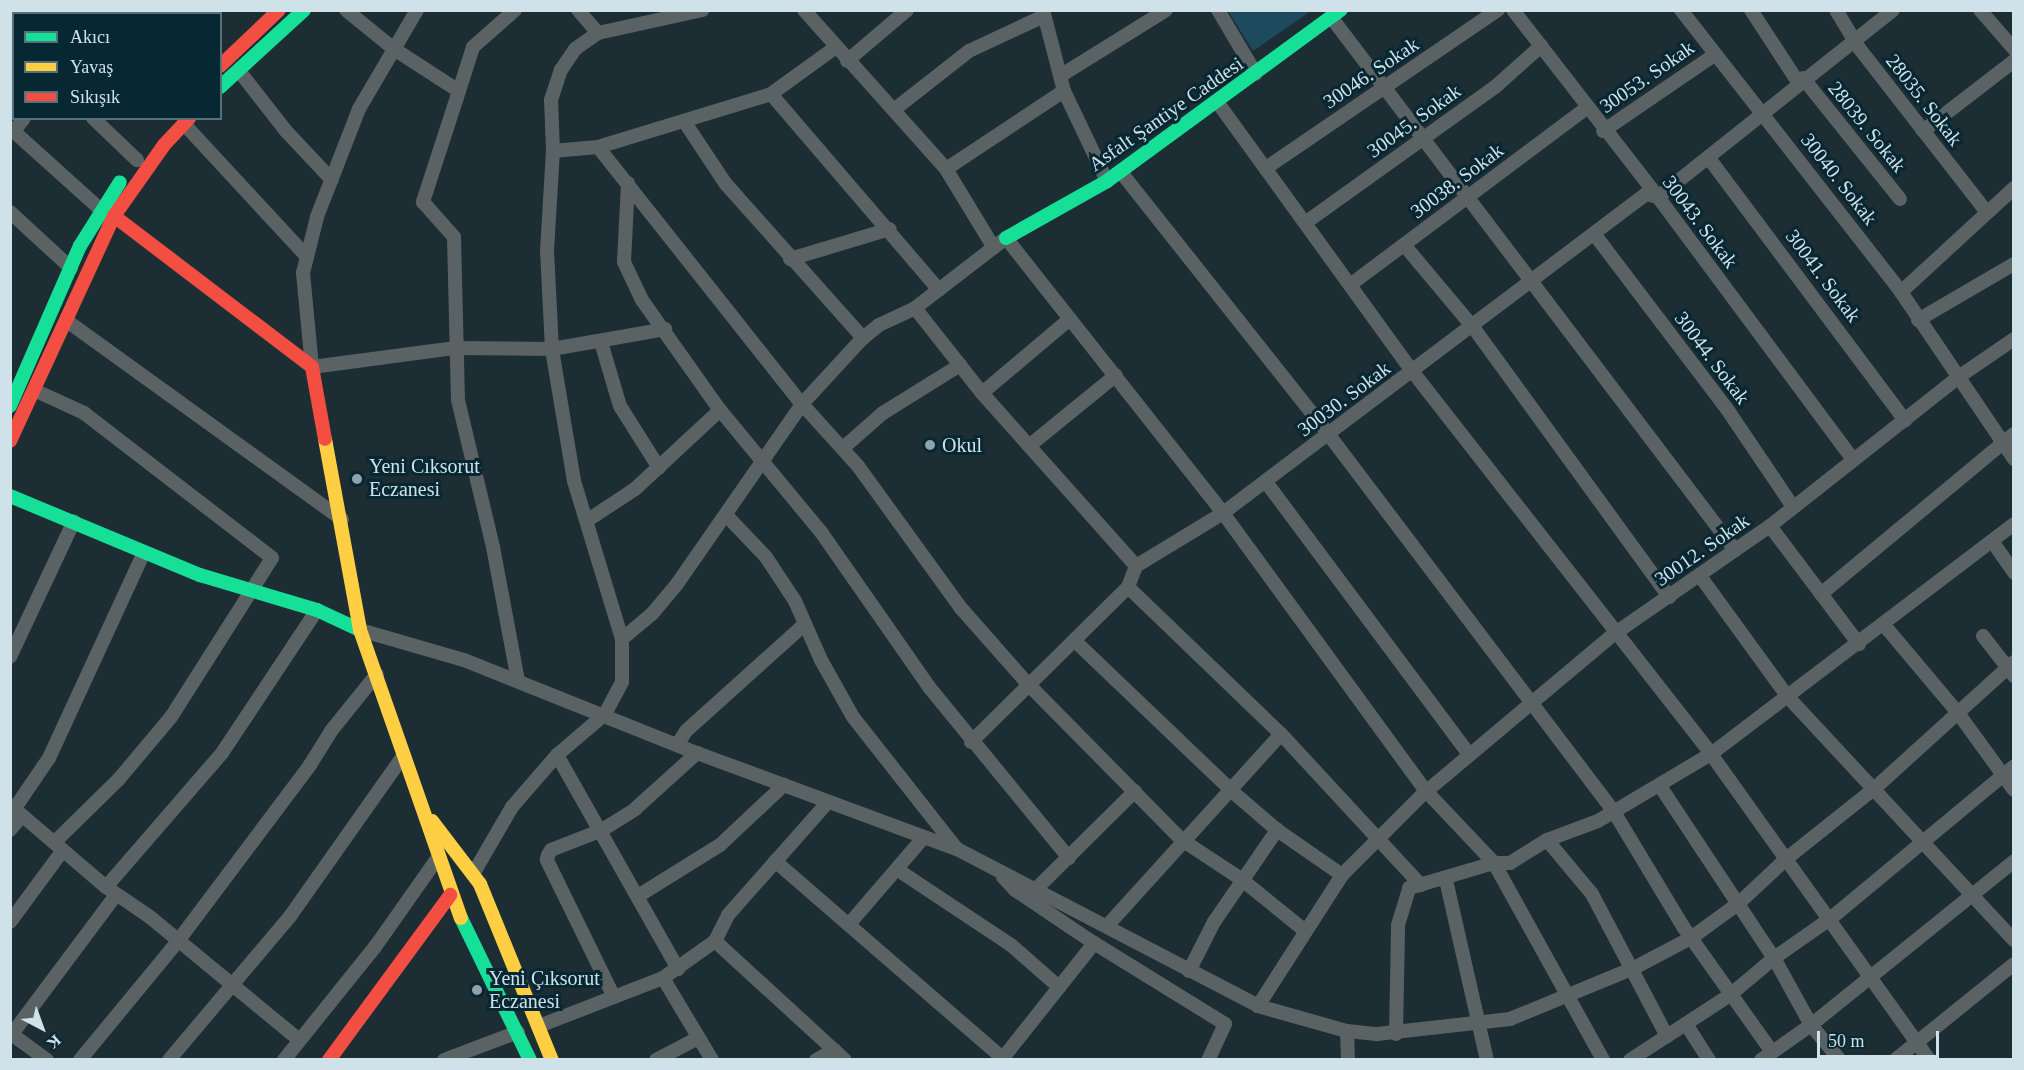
<!DOCTYPE html>
<html>
<head>
<meta charset="utf-8">
<style>
	body { margin:0 }
	#map { position:relative; width:2024px; height:1070px; overflow:hidden; background:#1c2d34; font-family:"Times New Roman",serif }
	div>[style] { position:absolute }
	[style*='--x'] { left:calc(var(--x)*1px); top:calc(var(--y)*1px); width:calc(var(--w)*1px); rotate:calc(var(--a)*1deg) }
	.green>* { inset:0; background:#1d4a5c }
	.street>* { height:14px; margin:-7px; padding:0 7px; transform-origin:7px; border-radius:7px; background:#5b6264 }
	.fast>* { height:14px; margin:-7px; padding:0 7px; transform-origin:7px; border-radius:7px; background:#16e098 }
	.slow>* { height:14px; margin:-7px; padding:0 7px; transform-origin:7px; border-radius:7px; background:#ffcf43 }
	.jam>* { height:14px; margin:-7px; padding:0 7px; transform-origin:7px; border-radius:7px; background:#f24e42 }
	.dots>* { width:16px; height:16px; translate:-50% -50%; box-sizing:border-box; border:3px solid #072733; border-radius:50% }
	span { translate:-50% -50%; white-space:nowrap; text-align:center; line-height:1.15; -webkit-text-stroke:6px #072733; paint-order:stroke }
	.street-label { font-size:20px; color:#cfe1e9 }
	.poi-label { font-size:20px; color:#cfe1e9 }
	.left { translate:0 -50%; text-align:left }
	.frame { position:absolute; inset:0; border:12px solid #cfe1e9; pointer-events:none }
	.legend { position:absolute; left:12px; top:12px; width:210px; height:108px; box-sizing:border-box; background:#072733; border:2px solid #57717c; margin:0; padding:8px 10px; list-style:none; font-size:18px; color:#cfe1e9 }
	.legend li { display:flex; align-items:center; gap:12px; height:30px }
	.legend b { width:30px; border:2px solid #57717c }
	.north { position:absolute; left:12px; top:998px; width:60px; height:60px; -webkit-text-stroke:4px #072733; paint-order:stroke; rotate:139deg; font-size:16px; font-weight:700; line-height:24px; text-align:center; color:#cfe1e9 }
	.north::after { content:''; display:block; margin:auto; width:21px; height:27px; background:#cfe1e9; clip-path:polygon(50% 0,100% 100%,50% 72%,0 100%) }
	.scale { position:absolute; left:1817px; top:1031px; width:122px; height:27px; box-sizing:border-box; border:3px solid #cfe1e9; border-top:0; padding-left:8px; font-size:18px; line-height:21px; white-space:nowrap; color:#cfe1e9; -webkit-text-stroke:4px #072733; paint-order:stroke }
</style>
</head>
<body>
<div id="map">
	<div class="green">
		<i style="clip-path:polygon(1228px 11px,1311px 11px,1253px 51px)"></i>
	</div>
	<div class="street">
		<i style="--x:30;--y:10;--w:5;--a:53"></i>
		<i style="--x:179;--y:10;--w:5;--a:53"></i>
		<i style="--x:346;--y:10;--w:62;--a:39.1"></i>
		<i style="--x:394;--y:49;--w:77;--a:32.9"></i>
		<i style="--x:459;--y:91;--w:117;--a:108"></i>
		<i style="--x:423;--y:202;--w:47;--a:48.5"></i>
		<i style="--x:454;--y:237;--w:163;--a:88.6"></i>
		<i style="--x:458;--y:400;--w:151;--a:76.6"></i>
		<i style="--x:493;--y:547;--w:136;--a:79.4"></i>
		<i style="--x:417;--y:10;--w:115;--a:120.4"></i>
		<i style="--x:359;--y:109;--w:116;--a:111.3"></i>
		<i style="--x:317;--y:217;--w:58;--a:104"></i>
		<i style="--x:303;--y:273;--w:94;--a:84.5"></i>
		<i style="--x:312;--y:367;--w:143;--a:-7.6"></i>
		<i style="--x:454;--y:348;--w:98;--a:0.6"></i>
		<i style="--x:552;--y:349;--w:115;--a:-10"></i>
		<i style="--x:578;--y:10;--w:30;--a:49"></i>
		<i style="--x:804;--y:10;--w:213;--a:48.2"></i>
		<i style="--x:946;--y:169;--w:92;--a:58.7"></i>
		<i style="--x:1043;--y:10;--w:84;--a:75.5"></i>
		<i style="--x:1064;--y:91;--w:100;--a:64.5"></i>
		<i style="--x:1218;--y:10;--w:74;--a:59.3"></i>
		<i style="--x:1513;--y:10;--w:237;--a:52.2"></i>
		<i style="--x:1658;--y:197;--w:327;--a:53.4"></i>
		<i style="--x:1681;--y:10;--w:358;--a:52"></i>
		<i style="--x:1901;--y:292;--w:202;--a:55.9"></i>
		<i style="--x:1751;--y:10;--w:86;--a:56.9"></i>
		<i style="--x:1836;--y:10;--w:44;--a:58.8"></i>
		<i style="--x:1859;--y:48;--w:205;--a:52.1"></i>
		<i style="--x:1980;--y:10;--w:52;--a:48.9"></i>
		<i style="--x:119;--y:14;--w:5;--a:-53"></i>
		<i style="--x:1331;--y:17;--w:669;--a:52.84"></i>
		<i style="--x:847;--y:61;--w:79;--a:-40.4"></i>
		<i style="--x:239;--y:71;--w:76;--a:51.9"></i>
		<i style="--x:286;--y:131;--w:67;--a:46.8"></i>
		<i style="--x:1060;--y:76;--w:125;--a:-31.9"></i>
		<i style="--x:1803;--y:78;--w:155;--a:51.3"></i>
		<i style="--x:459;--y:91;--w:46;--a:-72.3"></i>
		<i style="--x:473;--y:47;--w:56;--a:-41.4"></i>
		<i style="--x:771;--y:94;--w:258;--a:49.4"></i>
		<i style="--x:1218;--y:103;--w:326;--a:54.1"></i>
		<i style="--x:1409;--y:367;--w:491;--a:52"></i>
		<i style="--x:1711;--y:754;--w:376;--a:54.5"></i>
		<i style="--x:895;--y:109;--w:94;--a:-38.1"></i>
		<i style="--x:969;--y:51;--w:83;--a:-25"></i>
		<i style="--x:93;--y:118;--w:61;--a:43.7"></i>
		<i style="--x:684;--y:121;--w:74;--a:56.5"></i>
		<i style="--x:725;--y:183;--w:208;--a:48.3"></i>
		<i style="--x:184;--y:124;--w:181;--a:47.2"></i>
		<i style="--x:10;--y:128;--w:122;--a:42"></i>
		<i style="--x:14;--y:131;--w:16;--a:-52"></i>
		<i style="--x:1603;--y:131;--w:133;--a:-34.3"></i>
		<i style="--x:1923;--y:131;--w:115;--a:-37.6"></i>
		<i style="--x:598;--y:147;--w:328;--a:51.6"></i>
		<i style="--x:802;--y:404;--w:84;--a:47.9"></i>
		<i style="--x:858;--y:466;--w:174;--a:54.1"></i>
		<i style="--x:960;--y:607;--w:101;--a:48.6"></i>
		<i style="--x:1027;--y:683;--w:221;--a:45.4"></i>
		<i style="--x:1182;--y:840;--w:71;--a:33.5"></i>
		<i style="--x:1241;--y:879;--w:81;--a:39"></i>
		<i style="--x:553;--y:151;--w:45;--a:-5.1"></i>
		<i style="--x:598;--y:147;--w:181;--a:-17"></i>
		<i style="--x:771;--y:94;--w:80;--a:-35.9"></i>
		<i style="--x:1708;--y:157;--w:329;--a:53.2"></i>
		<i style="--x:1266;--y:168;--w:281;--a:-34.3"></i>
		<i style="--x:946;--y:169;--w:141;--a:-33.5"></i>
		<i style="--x:1120;--y:171;--w:337;--a:51.6"></i>
		<i style="--x:1329;--y:435;--w:473;--a:52.9"></i>
		<i style="--x:1614;--y:812;--w:135;--a:58.9"></i>
		<i style="--x:1684;--y:928;--w:152;--a:54.6"></i>
		<i style="--x:628;--y:183;--w:79;--a:92.9"></i>
		<i style="--x:624;--y:262;--w:42;--a:64.7"></i>
		<i style="--x:642;--y:300;--w:135;--a:54.7"></i>
		<i style="--x:720;--y:410;--w:158;--a:50.4"></i>
		<i style="--x:821;--y:532;--w:189;--a:55.1"></i>
		<i style="--x:929;--y:687;--w:221;--a:50.7"></i>
		<i style="--x:10;--y:212;--w:83;--a:42.6"></i>
		<i style="--x:1305;--y:223;--w:234;--a:-35.6"></i>
		<i style="--x:1495;--y:87;--w:62;--a:-41.7"></i>
		<i style="--x:1595;--y:235;--w:218;--a:52.8"></i>
		<i style="--x:1727;--y:409;--w:118;--a:56"></i>
		<i style="--x:1405;--y:246;--w:106;--a:50"></i>
		<i style="--x:1473;--y:327;--w:334;--a:54"></i>
		<i style="--x:790;--y:259;--w:104;--a:-16.7"></i>
		<i style="--x:1350;--y:285;--w:296;--a:-36.8"></i>
		<i style="--x:1901;--y:292;--w:154;--a:-42.6"></i>
		<i style="--x:915;--y:308;--w:115;--a:-37.6"></i>
		<i style="--x:1006;--y:238;--w:350;--a:51.7"></i>
		<i style="--x:1223;--y:513;--w:344;--a:53.9"></i>
		<i style="--x:1426;--y:791;--w:99;--a:46.6"></i>
		<i style="--x:1494;--y:863;--w:16;--a:0"></i>
		<i style="--x:1510;--y:863;--w:44;--a:-31.9"></i>
		<i style="--x:1547;--y:840;--w:54;--a:-20.4"></i>
		<i style="--x:1598;--y:821;--w:131;--a:-30.7"></i>
		<i style="--x:1711;--y:754;--w:380;--a:-37.2"></i>
		<i style="--x:1918;--y:320;--w:111;--a:-30.3"></i>
		<i style="--x:67;--y:321;--w:339;--a:35.8"></i>
		<i style="--x:601;--y:342;--w:67;--a:73.5"></i>
		<i style="--x:620;--y:406;--w:73;--a:57.8"></i>
		<i style="--x:34;--y:390;--w:55;--a:24.7"></i>
		<i style="--x:84;--y:413;--w:237;--a:37.6"></i>
		<i style="--x:272;--y:558;--w:188;--a:122.4"></i>
		<i style="--x:171;--y:717;--w:81;--a:130"></i>
		<i style="--x:119;--y:779;--w:90;--a:135.5"></i>
		<i style="--x:982;--y:393;--w:115;--a:-40.1"></i>
		<i style="--x:1029;--y:446;--w:112;--a:-39.2"></i>
		<i style="--x:843;--y:448;--w:53;--a:-41.2"></i>
		<i style="--x:883;--y:413;--w:91;--a:-31.9"></i>
		<i style="--x:1266;--y:482;--w:339;--a:53.3"></i>
		<i style="--x:726;--y:515;--w:58;--a:46.4"></i>
		<i style="--x:766;--y:557;--w:53;--a:56.6"></i>
		<i style="--x:795;--y:601;--w:64;--a:66.2"></i>
		<i style="--x:821;--y:660;--w:65;--a:60.7"></i>
		<i style="--x:853;--y:717;--w:168;--a:51.8"></i>
		<i style="--x:588;--y:520;--w:56;--a:-33.4"></i>
		<i style="--x:635;--y:489;--w:116;--a:-42.9"></i>
		<i style="--x:1770;--y:526;--w:148;--a:53"></i>
		<i style="--x:1992;--y:541;--w:39;--a:55"></i>
		<i style="--x:1700;--y:576;--w:150;--a:54"></i>
		<i style="--x:1788;--y:697;--w:332;--a:47.1"></i>
		<i style="--x:1128;--y:587;--w:212;--a:43.9"></i>
		<i style="--x:1281;--y:734;--w:206;--a:47.2"></i>
		<i style="--x:1821;--y:594;--w:251;--a:-39.7"></i>
		<i style="--x:1884;--y:625;--w:115;--a:49.9"></i>
		<i style="--x:1958;--y:713;--w:95;--a:54"></i>
		<i style="--x:360;--y:630;--w:108;--a:16.1"></i>
		<i style="--x:464;--y:660;--w:251;--a:21.8"></i>
		<i style="--x:697;--y:753;--w:277;--a:20.3"></i>
		<i style="--x:957;--y:849;--w:339;--a:27.5"></i>
		<i style="--x:1258;--y:1006;--w:92;--a:15.7"></i>
		<i style="--x:1347;--y:1031;--w:30;--a:6"></i>
		<i style="--x:1377;--y:1034;--w:134;--a:-6.4"></i>
		<i style="--x:1510;--y:1019;--w:134;--a:-22.4"></i>
		<i style="--x:1634;--y:968;--w:64;--a:-27.8"></i>
		<i style="--x:1691;--y:938;--w:59;--a:-36.1"></i>
		<i style="--x:1739;--y:903;--w:64;--a:-43.1"></i>
		<i style="--x:1786;--y:859;--w:114;--a:-38.6"></i>
		<i style="--x:1875;--y:788;--w:188;--a:-42.2"></i>
		<i style="--x:1983;--y:636;--w:51;--a:52.2"></i>
		<i style="--x:622;--y:639;--w:39;--a:-40"></i>
		<i style="--x:652;--y:614;--w:39;--a:-50"></i>
		<i style="--x:677;--y:584;--w:219;--a:-55.2"></i>
		<i style="--x:802;--y:404;--w:90;--a:-47.3"></i>
		<i style="--x:863;--y:338;--w:21;--a:-39"></i>
		<i style="--x:879;--y:325;--w:40;--a:-25"></i>
		<i style="--x:915;--y:308;--w:108;--a:51.8"></i>
		<i style="--x:982;--y:393;--w:232;--a:48.3"></i>
		<i style="--x:1076;--y:642;--w:219;--a:43.7"></i>
		<i style="--x:1234;--y:793;--w:57;--a:40.7"></i>
		<i style="--x:1277;--y:830;--w:79;--a:34.7"></i>
		<i style="--x:10;--y:657;--w:150;--a:-64.8"></i>
		<i style="--x:971;--y:742;--w:221;--a:-44.6"></i>
		<i style="--x:1128;--y:587;--w:22;--a:-69"></i>
		<i style="--x:1136;--y:566;--w:102;--a:-31.3"></i>
		<i style="--x:1223;--y:513;--w:530;--a:-37.02"></i>
		<i style="--x:1646;--y:194;--w:12;--a:14"></i>
		<i style="--x:1658;--y:197;--w:300;--a:-38.5"></i>
		<i style="--x:677;--y:745;--w:17;--a:-57"></i>
		<i style="--x:686;--y:731;--w:160;--a:-42"></i>
		<i style="--x:557;--y:755;--w:246;--a:60.5"></i>
		<i style="--x:1660;--y:786;--w:206;--a:56.5"></i>
		<i style="--x:1774;--y:958;--w:77;--a:61.1"></i>
		<i style="--x:1811;--y:1025;--w:45;--a:50.4"></i>
		<i style="--x:10;--y:805;--w:126;--a:40.5"></i>
		<i style="--x:106;--y:887;--w:53;--a:34.3"></i>
		<i style="--x:150;--y:917;--w:193;--a:39.5"></i>
		<i style="--x:15;--y:808;--w:60;--a:-55.8"></i>
		<i style="--x:49;--y:758;--w:227;--a:-65.2"></i>
		<i style="--x:10;--y:830;--w:17;--a:-50"></i>
		<i style="--x:1547;--y:840;--w:70;--a:50.2"></i>
		<i style="--x:1592;--y:894;--w:161;--a:62.2"></i>
		<i style="--x:775;--y:861;--w:304;--a:40.9"></i>
		<i style="--x:898;--y:870;--w:136;--a:33.6"></i>
		<i style="--x:1011;--y:945;--w:64;--a:41.2"></i>
		<i style="--x:473;--y:874;--w:78;--a:-59.8"></i>
		<i style="--x:512;--y:807;--w:69;--a:-49.1"></i>
		<i style="--x:557;--y:755;--w:63;--a:-40.5"></i>
		<i style="--x:605;--y:714;--w:36;--a:-62"></i>
		<i style="--x:622;--y:682;--w:43;--a:-90"></i>
		<i style="--x:622;--y:639;--w:165;--a:-106.9"></i>
		<i style="--x:574;--y:481;--w:134;--a:-99.5"></i>
		<i style="--x:552;--y:349;--w:98;--a:-92.9"></i>
		<i style="--x:547;--y:251;--w:100;--a:-86.6"></i>
		<i style="--x:553;--y:151;--w:51;--a:-92.2"></i>
		<i style="--x:551;--y:100;--w:32;--a:-72"></i>
		<i style="--x:561;--y:70;--w:25;--a:-56"></i>
		<i style="--x:575;--y:49;--w:28;--a:-35"></i>
		<i style="--x:598;--y:33;--w:107;--a:-12.4"></i>
		<i style="--x:1003;--y:877;--w:18;--a:47"></i>
		<i style="--x:1015;--y:890;--w:95;--a:33.9"></i>
		<i style="--x:1094;--y:943;--w:154;--a:31.7"></i>
		<i style="--x:1225;--y:1024;--w:40;--a:115"></i>
		<i style="--x:1446;--y:880;--w:185;--a:77.2"></i>
		<i style="--x:106;--y:887;--w:177;--a:-49.1"></i>
		<i style="--x:222;--y:753;--w:172;--a:-56.4"></i>
		<i style="--x:1036;--y:889;--w:139;--a:-44.7"></i>
		<i style="--x:638;--y:896;--w:97;--a:-31.9"></i>
		<i style="--x:720;--y:845;--w:88;--a:-43.2"></i>
		<i style="--x:10;--y:922;--w:89;--a:-53.6"></i>
		<i style="--x:850;--y:923;--w:112;--a:-49.3"></i>
		<i style="--x:1107;--y:926;--w:259;--a:-47.8"></i>
		<i style="--x:715;--y:941;--w:29;--a:-63"></i>
		<i style="--x:728;--y:915;--w:151;--a:-48.5"></i>
		<i style="--x:1189;--y:971;--w:55;--a:-63"></i>
		<i style="--x:1214;--y:922;--w:112;--a:-55.6"></i>
		<i style="--x:663;--y:978;--w:96;--a:59.1"></i>
		<i style="--x:614;--y:997;--w:153;--a:-116.1"></i>
		<i style="--x:547;--y:860;--w:5;--a:-79"></i>
		<i style="--x:548;--y:855;--w:6;--a:-59"></i>
		<i style="--x:551;--y:850;--w:55;--a:-21.4"></i>
		<i style="--x:602;--y:830;--w:39;--a:-32"></i>
		<i style="--x:635;--y:809;--w:84;--a:-42.1"></i>
		<i style="--x:1258;--y:1006;--w:156;--a:-57.3"></i>
		<i style="--x:1342;--y:875;--w:113;--a:-45"></i>
		<i style="--x:1422;--y:795;--w:251;--a:-40"></i>
		<i style="--x:1614;--y:634;--w:190;--a:-34.7"></i>
		<i style="--x:1770;--y:526;--w:242;--a:-38.3"></i>
		<i style="--x:1960;--y:376;--w:65;--a:-34.4"></i>
		<i style="--x:1686;--y:1024;--w:43;--a:57.4"></i>
		<i style="--x:539;--y:1026;--w:133;--a:-21.2"></i>
		<i style="--x:663;--y:978;--w:64;--a:-35.4"></i>
		<i style="--x:715;--y:941;--w:176;--a:42.5"></i>
		<i style="--x:1347;--y:1031;--w:29;--a:88"></i>
		<i style="--x:10;--y:1033;--w:46;--a:36.1"></i>
		<i style="--x:12;--y:1034;--w:174;--a:-53.2"></i>
		<i style="--x:1396;--y:1034;--w:109;--a:-88.9"></i>
		<i style="--x:1398;--y:925;--w:39;--a:-73"></i>
		<i style="--x:1409;--y:888;--w:89;--a:-16.4"></i>
		<i style="--x:1494;--y:863;--w:225;--a:61"></i>
		<i style="--x:1003;--y:1058;--w:147;--a:-51.6"></i>
		<i style="--x:80;--y:1060;--w:154;--a:-50.5"></i>
		<i style="--x:178;--y:941;--w:220;--a:-53.1"></i>
		<i style="--x:310;--y:765;--w:40;--a:-58"></i>
		<i style="--x:331;--y:731;--w:73;--a:-51.1"></i>
		<i style="--x:169;--y:1060;--w:189;--a:-49.9"></i>
		<i style="--x:291;--y:915;--w:196;--a:-54.8"></i>
		<i style="--x:284;--y:1060;--w:145;--a:-51.2"></i>
		<i style="--x:375;--y:947;--w:111;--a:-54.9"></i>
		<i style="--x:444;--y:1060;--w:79;--a:-20.7"></i>
		<i style="--x:656;--y:1060;--w:47;--a:-27.6"></i>
		<i style="--x:816;--y:1060;--w:21;--a:-29"></i>
		<i style="--x:1630;--y:1060;--w:119;--a:-33"></i>
		<i style="--x:1730;--y:995;--w:57;--a:-40.1"></i>
		<i style="--x:1774;--y:958;--w:68;--a:-34.9"></i>
		<i style="--x:1830;--y:919;--w:239;--a:-39.7"></i>
		<i style="--x:1761;--y:1060;--w:61;--a:-35"></i>
		<i style="--x:1811;--y:1025;--w:261;--a:-38.9"></i>
		<i style="--x:1895;--y:1060;--w:153;--a:-38.9"></i>
	</div>
	<div class="fast">
		<i style="--x:220;--y:87;--w:114;--a:-42.5"></i>
		<i style="--x:1006;--y:238;--w:116;--a:-29.4"></i>
		<i style="--x:1107;--y:181;--w:290;--a:-36.2"></i>
		<i style="--x:10;--y:406;--w:175;--a:-66.4"></i>
		<i style="--x:80;--y:246;--w:75;--a:-58"></i>
		<i style="--x:10;--y:496;--w:206;--a:22.6"></i>
		<i style="--x:200;--y:575;--w:122;--a:16.7"></i>
		<i style="--x:317;--y:610;--w:47;--a:24.9"></i>
		<i style="--x:461;--y:918;--w:158;--a:64.1"></i>
	</div>
	<div class="slow">
		<i style="--x:325;--y:439;--w:194;--a:79.6"></i>
		<i style="--x:360;--y:630;--w:305;--a:70.7"></i>
		<i style="--x:432;--y:821;--w:79;--a:52.7"></i>
		<i style="--x:480;--y:884;--w:190;--a:67.8"></i>
	</div>
	<div class="jam">
		<i style="--x:220;--y:66;--w:81;--a:-43.5"></i>
		<i style="--x:114;--y:216;--w:249;--a:37.3"></i>
		<i style="--x:312;--y:367;--w:73;--a:79.8"></i>
		<i style="--x:10;--y:441;--w:248;--a:-65.2"></i>
		<i style="--x:114;--y:216;--w:87;--a:-54.8"></i>
		<i style="--x:164;--y:145;--w:37;--a:-47"></i>
		<i style="--x:329;--y:1060;--w:205;--a:-53.7"></i>
	</div>
	<div class="dots">
		<i style="left:930px;top:445px;background:#90a2aa"></i>
		<i style="left:357px;top:479px;background:#90a2aa"></i>
		<i style="left:477px;top:990px;background:#90a2aa"></i>
	</div>
	<div class="street-label">
		<span style="left:1371px;top:73px;rotate:-34deg">30046. Sokak</span>
		<span style="left:1647px;top:77px;rotate:-35deg">30053. Sokak</span>
		<span style="left:1924px;top:100px;rotate:52deg">28035. Sokak</span>
		<span style="left:1166px;top:114px;rotate:-35deg">Asfalt Şantiye Caddesi</span>
		<span style="left:1414px;top:121px;rotate:-36deg">30045. Sokak</span>
		<span style="left:1867px;top:127px;rotate:51deg">28039. Sokak</span>
		<span style="left:1839px;top:179px;rotate:52deg">30040. Sokak</span>
		<span style="left:1457px;top:181px;rotate:-37deg">30038. Sokak</span>
		<span style="left:1700px;top:222px;rotate:53deg">30043. Sokak</span>
		<span style="left:1823px;top:276px;rotate:53deg">30041. Sokak</span>
		<span style="left:1712px;top:358px;rotate:53deg">30044. Sokak</span>
		<span style="left:1344px;top:399px;rotate:-37deg">30030. Sokak</span>
		<span style="left:1702px;top:550px;rotate:-35deg">30012. Sokak</span>
	</div>
	<div class="poi-label">
		<span class="left" style="left:942px;top:445px">Okul</span>
		<span class="left" style="left:369px;top:478px">Yeni Cıksorut<br>Eczanesi</span>
		<span class="left" style="left:489px;top:990px">Yeni Çıksorut<br>Eczanesi</span>
	</div>
	<div class="frame"></div>
	<ul class="legend">
	<li><b style="height:8px;background:#16e098"></b>Akıcı</li>
	<li><b style="height:8px;background:#ffcf43"></b>Yavaş</li>
	<li><b style="height:8px;background:#f24e42"></b>Sıkışık</li>
	</ul>
	<div class="north">K</div>
	<div class="scale">50 m</div>
</div>
</body>
</html>
